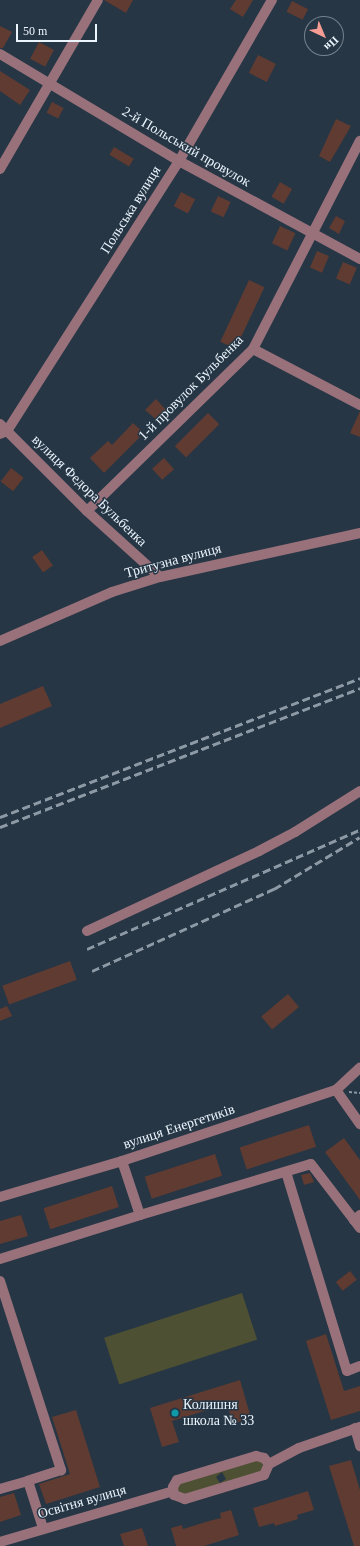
<!DOCTYPE html>
<html>
<head>
<meta charset="utf-8">
<style>
  body { margin:0 }
  #map { position:relative; width:360px; height:1546px; overflow:hidden; background:#263644; font-family:Georgia,serif }
  div>[style] { position:absolute }
  .green>* { inset:0; background:#4d5032; transform-origin:0 0 }
  .building>* { inset:0; background:#5f3b32; transform-origin:0 0 }
  .path>* { height:2px; margin-top:-1px; transform-origin:0; background:repeating-linear-gradient(90deg,#8b98a4 0 3px,transparent 0 5px) }
  .minor>* { height:10px; margin:-5px; padding:0 5px; transform-origin:5px; border-radius:5px; background:#98717b }
  .rail>* { height:3px; margin-top:-1.5px; transform-origin:0; background:repeating-linear-gradient(90deg,#8d9aa5 0 8px,transparent 0 12px) }
  .dots>* { width:11px; height:11px; translate:-50% -50%; box-sizing:border-box; border:2px solid #263644; border-radius:50% }
  span { translate:-50% -50%; white-space:nowrap; text-align:center; line-height:1.15; -webkit-text-stroke:3px #263644; paint-order:stroke }
  .street-label { font-size:14px; color:#ebf5fe }
  .poi-label { font-size:14px; color:#ebf5fe }
  .left { translate:0 -50%; text-align:left }
  .north { position:absolute; left:304px; top:16px; width:40px; height:40px; box-sizing:border-box; background:#263644; border:1px solid #75828e; border-radius:50%; rotate:136deg; font-size:11px; font-weight:700; line-height:16px; text-align:center; color:#ebf5fe }
  .north::after { content:''; display:block; margin:auto; width:14px; height:18px; background:#f59c94; clip-path:polygon(50% 0,100% 100%,50% 72%,0 100%) }
  .scale { position:absolute; left:16px; top:24px; width:81px; height:18px; box-sizing:border-box; border:2px solid #ebf5fe; border-top:0; padding-left:5px; font-size:12px; line-height:14px; white-space:nowrap; color:#ebf5fe; -webkit-text-stroke:3px #263644; paint-order:stroke }
</style>
</head>
<body>
<div id="map">
  <div class="green">
    <div style="left:242px;top:1293px;width:49px;height:145px;rotate:72deg"></div>
    <div style="clip-path:polygon(evenodd,257px 1460px,262px 1461px,264px 1471px,184px 1496px,179px 1495px,177px 1485px,257px 1460px,222px 1472px,226px 1479px,220px 1483px,216px 1477px,222px 1472px)"></div>
  </div>
  <div class="building">
    <div style="clip-path:polygon(104px 0,133px 0,126px 13px)"></div>
    <div style="clip-path:polygon(236px 0,253px 0,243px 17px,230px 9px)"></div>
    <div style="left:292px;top:1px;width:18px;height:12px;rotate:27deg"></div>
    <div style="clip-path:polygon(0 26px,12px 32px,3px 48px,0 48px)"></div>
    <div style="left:39px;top:42px;width:17px;height:19px;rotate:28deg"></div>
    <div style="left:258px;top:55px;width:20px;height:20px;rotate:27deg"></div>
    <div style="clip-path:polygon(0 71px,30px 90px,20px 105px,0 91px)"></div>
    <div style="left:52px;top:102px;width:13px;height:12px;rotate:27deg"></div>
    <div style="clip-path:polygon(336px 119px,351px 126px,330px 162px,319px 156px)"></div>
    <div style="left:114px;top:147px;width:23px;height:9px;rotate:31deg"></div>
    <div style="left:280px;top:182px;width:14px;height:17px;rotate:30deg"></div>
    <div style="left:181px;top:192px;width:16px;height:16px;rotate:27deg"></div>
    <div style="left:218px;top:196px;width:14px;height:17px;rotate:25deg"></div>
    <div style="clip-path:polygon(336px 216px,345px 221px,339px 234px,329px 228px)"></div>
    <div style="left:280px;top:226px;width:17px;height:19px;rotate:25deg"></div>
    <div style="left:317px;top:251px;width:13px;height:18px;rotate:23deg"></div>
    <div style="left:343px;top:262px;width:15px;height:18px;rotate:23deg"></div>
    <div style="left:249px;top:280px;width:17px;height:68px;rotate:25deg"></div>
    <div style="clip-path:polygon(156px 399px,167px 411px,158px 421px,145px 410px)"></div>
    <div style="clip-path:polygon(360px 411px,360px 437px,350px 433px)"></div>
    <div style="left:208px;top:413px;width:16px;height:47px;rotate:45deg"></div>
    <div style="clip-path:polygon(133px 423px,144px 433px,104px 473px,90px 458px,108px 441px,112px 445px)"></div>
    <div style="left:164px;top:458px;width:15px;height:16px;rotate:48deg"></div>
    <div style="left:11px;top:468px;width:16px;height:17px;rotate:38deg"></div>
    <div style="left:42px;top:550px;width:19px;height:12px;rotate:55deg"></div>
    <div style="clip-path:polygon(43px 686px,52px 706px,0 728px,0 704px)"></div>
    <div style="left:70px;top:961px;width:20px;height:72px;rotate:70deg"></div>
    <div style="left:288px;top:994px;width:17px;height:35px;rotate:50deg"></div>
    <div style="clip-path:polygon(7px 1006px,12px 1016px,0 1021px,0 1009px)"></div>
    <div style="left:309px;top:1125px;width:23px;height:73px;rotate:72deg"></div>
    <div style="clip-path:polygon(344px 1138px,360px 1160px,360px 1200px,325px 1152px)"></div>
    <div style="left:215px;top:1154px;width:23px;height:74px;rotate:72deg"></div>
    <div style="clip-path:polygon(310px 1173px,314px 1182px,304px 1185px,301px 1175px)"></div>
    <div style="left:112px;top:1186px;width:22px;height:72px;rotate:72deg"></div>
    <div style="clip-path:polygon(21px 1215px,28px 1236px,0 1244px,0 1221px)"></div>
    <div style="left:350px;top:1271px;width:11px;height:18px;rotate:52deg"></div>
    <div style="clip-path:polygon(326px 1334px,344px 1391px,360px 1386px,360px 1411px,331px 1420px,306px 1341px)"></div>
    <div style="clip-path:polygon(240px 1380px,251px 1418px,233px 1424px,227px 1404px,172px 1421px,179px 1442px,162px 1447px,150px 1408px)"></div>
    <div style="clip-path:polygon(76px 1410px,100px 1487px,46px 1504px,39px 1484px,70px 1474px,52px 1417px)"></div>
    <div style="clip-path:polygon(351px 1460px,360px 1490px,360px 1546px,354px 1546px,329px 1466px)"></div>
    <div style="clip-path:polygon(308px 1491px,314px 1510px,297px 1515px,298px 1519px,275px 1526px,274px 1523px,259px 1527px,253px 1508px)"></div>
    <div style="clip-path:polygon(14px 1493px,21px 1515px,0 1522px,0 1497px)"></div>
    <div style="clip-path:polygon(231px 1510px,239px 1535px,204px 1546px,176px 1546px,171px 1528px,182px 1525px,183px 1529px,209px 1521px,221px 1518px,220px 1513px)"></div>
    <div style="clip-path:polygon(142px 1528px,148px 1546px,124px 1546px,120px 1534px)"></div>
  </div>
  <div class="path">
    <div style="left:349px;top:1092px;width:11px;rotate:5deg"></div>
  </div>
  <div class="minor">
    <div style="left:0;top:54px;width:209px;rotate:30.9deg"></div>
    <div style="left:179px;top:161px;width:206px;rotate:28.4deg"></div>
    <div style="left:0;top:169px;width:195px;rotate:-59.9deg"></div>
    <div style="left:253px;top:349px;width:121px;rotate:27.6deg"></div>
    <div style="left:0;top:424px;width:123px;rotate:45deg"></div>
    <div style="left:87px;top:511px;width:98px;rotate:42.1deg"></div>
    <div style="left:0;top:434px;width:8px;rotate:-23deg"></div>
    <div style="left:7px;top:431px;width:320px;rotate:-57.5deg"></div>
    <div style="left:179px;top:161px;width:186px;rotate:-60deg"></div>
    <div style="left:87px;top:511px;width:232px;rotate:-44.3deg"></div>
    <div style="left:253px;top:349px;width:234px;rotate:-62.8deg"></div>
    <div style="left:0;top:641px;width:122px;rotate:-23.6deg"></div>
    <div style="left:112px;top:592px;width:50px;rotate:-17.4deg"></div>
    <div style="left:160px;top:577px;width:205px;rotate:-12.4deg"></div>
    <div style="left:87px;top:931px;width:190px;rotate:-24.9deg"></div>
    <div style="left:259px;top:851px;width:41px;rotate:-27.8deg"></div>
    <div style="left:295px;top:832px;width:77px;rotate:-32.2deg"></div>
    <div style="left:336px;top:1090px;width:42px;rotate:54.8deg"></div>
    <div style="left:122px;top:1161px;width:57px;rotate:71.6deg"></div>
    <div style="left:140px;top:1215px;width:178px;rotate:-16.6deg"></div>
    <div style="left:311px;top:1164px;width:71px;rotate:52.5deg"></div>
    <div style="left:286px;top:1172px;width:208px;rotate:73deg"></div>
    <div style="left:347px;top:1371px;width:14px;rotate:-21deg"></div>
    <div style="left:0;top:1197px;width:127px;rotate:-16.4deg"></div>
    <div style="left:122px;top:1161px;width:225px;rotate:-18.4deg"></div>
    <div style="left:336px;top:1090px;width:33px;rotate:-43deg"></div>
    <div style="left:360px;top:1215px;width:8px;rotate:140deg"></div>
    <div style="left:354px;top:1220px;width:10px;rotate:53deg"></div>
    <div style="left:0;top:1259px;width:147px;rotate:-17.4deg"></div>
    <div style="left:0;top:1281px;width:199px;rotate:72.1deg"></div>
    <div style="left:61px;top:1470px;width:35px;rotate:162deg"></div>
    <div style="left:355px;top:1428px;width:19px;rotate:74deg"></div>
    <div style="left:256px;top:1456px;width:8px;rotate:14deg"></div>
    <div style="left:264px;top:1458px;width:8px;rotate:50deg"></div>
    <div style="left:269px;top:1464px;width:12px;rotate:114deg"></div>
    <div style="left:264px;top:1475px;width:83px;rotate:163.1deg"></div>
    <div style="left:185px;top:1499px;width:12px;rotate:-160deg"></div>
    <div style="left:174px;top:1495px;width:8px;rotate:-97deg"></div>
    <div style="left:173px;top:1487px;width:8px;rotate:-60deg"></div>
    <div style="left:177px;top:1480px;width:83px;rotate:-16.9deg"></div>
    <div style="left:269px;top:1464px;width:34px;rotate:-28deg"></div>
    <div style="left:299px;top:1448px;width:65px;rotate:-19deg"></div>
    <div style="left:0;top:1489px;width:29px;rotate:-16deg"></div>
    <div style="left:28px;top:1481px;width:49px;rotate:72.3deg"></div>
    <div style="left:0;top:1542px;width:180px;rotate:-16.4deg"></div>
  </div>
  <div class="rail">
    <div style="left:0;top:817px;width:386px;rotate:-21.1deg"></div>
    <div style="left:0;top:827px;width:386px;rotate:-21.1deg"></div>
    <div style="left:87px;top:949px;width:298px;rotate:-23.6deg"></div>
    <div style="left:92px;top:971px;width:200px;rotate:-24.3deg"></div>
    <div style="left:274px;top:889px;width:100px;rotate:-31.2deg"></div>
  </div>
  <div class="dots">
    <div style="left:175px;top:1413px;background:#0f9aa8"></div>
  </div>
  <div class="street-label">
    <span style="left:186px;top:147px;rotate:30deg">2-й Польський провулок</span>
    <span style="left:131px;top:210px;rotate:-58deg">Польська вулиця</span>
    <span style="left:191px;top:388px;rotate:-45deg">1-й провулок Бульбенка</span>
    <span style="left:89px;top:491px;rotate:44deg">вулиця Федора Бульбенка</span>
    <span style="left:173px;top:561px;rotate:-15deg">Тритузна вулиця</span>
    <span style="left:179px;top:1127px;rotate:-18deg">вулиця Енергетиків</span>
    <span style="left:82px;top:1502px;rotate:-16deg">Освітня вулиця</span>
  </div>
  <div class="poi-label">
    <span class="left" style="left:183px;top:1413px">Колишня<br>школа № 33</span>
  </div>
  <div class="north">Пн</div>
  <div class="scale">50 m</div>
</div>
</body>
</html>
